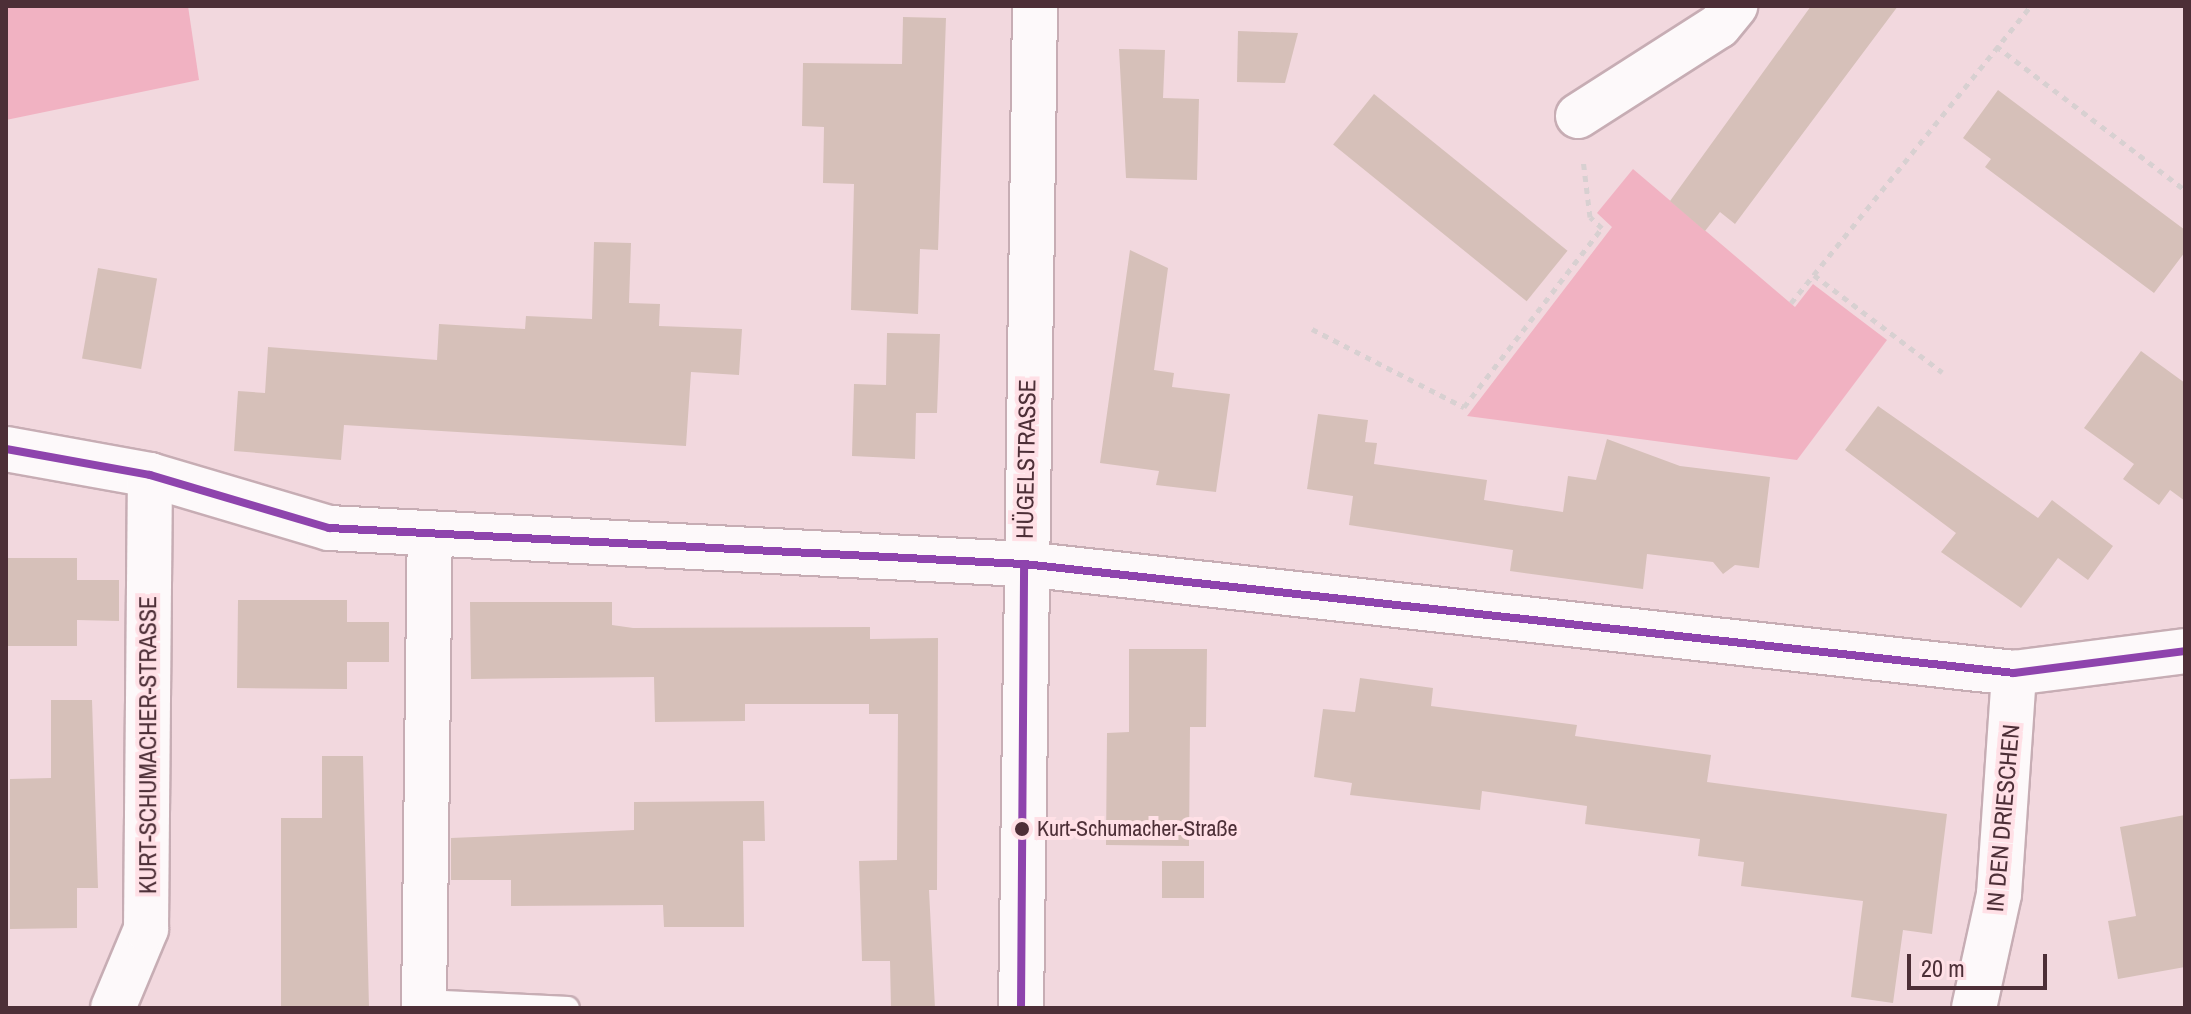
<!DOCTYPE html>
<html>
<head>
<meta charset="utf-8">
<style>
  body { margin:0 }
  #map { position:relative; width:2191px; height:1014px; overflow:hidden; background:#f2d8de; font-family:"Archivo Narrow",sans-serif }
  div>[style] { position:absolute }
  .green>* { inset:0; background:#f1b2c2 }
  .building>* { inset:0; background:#d6c0b9; transform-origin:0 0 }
  .path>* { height:5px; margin-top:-2.5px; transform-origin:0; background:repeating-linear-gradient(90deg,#d8d0d1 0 6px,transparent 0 12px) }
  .roads { filter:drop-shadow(2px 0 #c7adb4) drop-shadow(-2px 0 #c7adb4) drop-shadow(0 2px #c7adb4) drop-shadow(0 -2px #c7adb4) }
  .lane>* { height:22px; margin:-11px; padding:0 11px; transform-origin:11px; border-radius:11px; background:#fdf9fa }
  .street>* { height:44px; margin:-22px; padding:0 22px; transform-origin:22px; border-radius:22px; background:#fdf9fa }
  .secondary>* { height:44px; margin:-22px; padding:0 22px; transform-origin:22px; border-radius:22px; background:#fdf9fa }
  .bus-1>* { height:8px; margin:-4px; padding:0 4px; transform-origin:4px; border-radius:4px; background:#8e44ad }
  .dots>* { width:22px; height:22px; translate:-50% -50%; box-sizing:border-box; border:4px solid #ffe0e6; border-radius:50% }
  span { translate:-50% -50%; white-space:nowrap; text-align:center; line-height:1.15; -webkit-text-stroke:8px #ffe0e6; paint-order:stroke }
  .bus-label { font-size:22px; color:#4d2f37 }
  .left { translate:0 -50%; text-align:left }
  .street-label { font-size:24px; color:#4d2f37 }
  .frame { position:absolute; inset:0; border:8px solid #4d2f37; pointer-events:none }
  .scale { position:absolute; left:1907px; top:954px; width:140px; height:36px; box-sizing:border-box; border:4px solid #4d2f37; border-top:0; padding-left:10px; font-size:24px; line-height:28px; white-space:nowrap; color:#4d2f37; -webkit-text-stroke:6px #ffe0e6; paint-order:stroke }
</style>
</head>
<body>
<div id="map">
  <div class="green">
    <div style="clip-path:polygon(6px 6px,188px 6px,199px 80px,6px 120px)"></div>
    <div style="clip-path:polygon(1633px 169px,1795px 307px,1813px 284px,1887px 340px,1797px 460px,1467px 416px,1612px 227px,1597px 213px)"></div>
  </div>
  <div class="building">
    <div style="clip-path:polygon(1811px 6px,1898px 6px,1735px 224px,1720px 212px,1705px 231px,1670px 201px)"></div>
    <div style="clip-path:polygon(903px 17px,946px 18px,938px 250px,920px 249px,918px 314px,851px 310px,854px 184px,823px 183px,824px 127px,802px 126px,803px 63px,902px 64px)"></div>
    <div style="clip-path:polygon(1238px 31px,1298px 33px,1285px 83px,1237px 82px)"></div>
    <div style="clip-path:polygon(1119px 49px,1165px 50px,1163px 98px,1199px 99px,1197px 180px,1126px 178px)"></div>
    <div style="clip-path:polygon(1998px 90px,2185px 230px,2185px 252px,2154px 293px,1985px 167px,1991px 159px,1963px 138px)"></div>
    <div style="left:1374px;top:94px;width:249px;height:65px;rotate:39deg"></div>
    <div style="clip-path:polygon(594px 242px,631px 243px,629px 303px,660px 304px,659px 326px,742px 329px,739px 375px,691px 372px,686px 446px,344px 425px,341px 460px,234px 451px,238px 391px,265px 393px,268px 347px,437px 360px,439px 324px,525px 329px,526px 316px,592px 319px)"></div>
    <div style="clip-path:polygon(1130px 250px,1168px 268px,1154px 370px,1174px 373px,1172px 387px,1230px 394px,1216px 492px,1156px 485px,1159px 471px,1100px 463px)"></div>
    <div style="left:98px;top:268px;width:60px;height:92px;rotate:10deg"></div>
    <div style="clip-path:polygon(887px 333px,940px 334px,937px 413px,916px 413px,915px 459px,852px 456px,854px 384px,886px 385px)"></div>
    <div style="clip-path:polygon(2141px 351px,2185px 383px,2185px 501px,2170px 490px,2159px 505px,2123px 479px,2134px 464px,2084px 428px)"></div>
    <div style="clip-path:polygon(1878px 406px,2038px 518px,2052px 500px,2113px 546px,2088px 580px,2058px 558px,2021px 608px,1941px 552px,1956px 533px,1845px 450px)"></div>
    <div style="clip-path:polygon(1318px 414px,1368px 420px,1365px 442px,1377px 443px,1374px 464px,1487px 480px,1484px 500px,1563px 512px,1568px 476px,1596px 480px,1607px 439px,1680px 466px,1770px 477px,1759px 568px,1735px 565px,1723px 574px,1713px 562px,1647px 554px,1643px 589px,1510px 571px,1513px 550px,1349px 525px,1353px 496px,1307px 489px)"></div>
    <div style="clip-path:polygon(6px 558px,77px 558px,77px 580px,119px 580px,119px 621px,77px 620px,77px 646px,6px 646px)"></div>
    <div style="clip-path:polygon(238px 600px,347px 600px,347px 622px,389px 622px,389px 662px,347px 662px,347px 689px,237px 688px)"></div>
    <div style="clip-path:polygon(470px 602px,612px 602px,612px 625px,633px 628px,870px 627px,870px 639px,938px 638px,937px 890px,929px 890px,935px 1008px,891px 1008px,890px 961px,862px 961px,859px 861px,897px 860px,898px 714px,869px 714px,869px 704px,745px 704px,745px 721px,655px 722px,654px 677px,471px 679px)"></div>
    <div style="clip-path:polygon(1129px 649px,1207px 649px,1206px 727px,1190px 727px,1189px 846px,1106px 845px,1107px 733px,1129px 732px)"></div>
    <div style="clip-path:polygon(1360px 678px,1433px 688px,1431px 706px,1577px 725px,1575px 736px,1711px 755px,1707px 782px,1947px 814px,1932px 934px,1903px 930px,1893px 1003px,1851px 997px,1863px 901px,1741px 886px,1744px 862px,1698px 856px,1700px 839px,1585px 824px,1587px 806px,1482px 791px,1480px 810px,1350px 795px,1352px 783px,1314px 777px,1323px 709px,1355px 712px)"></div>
    <div style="clip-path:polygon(51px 700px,92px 700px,98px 888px,77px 888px,77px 928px,10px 929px,10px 779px,51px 778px)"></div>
    <div style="clip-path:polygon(322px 756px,363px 756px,369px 1008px,281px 1008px,281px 818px,322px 818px)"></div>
    <div style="clip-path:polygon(764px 801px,765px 841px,743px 841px,744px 927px,664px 927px,663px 905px,511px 906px,511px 880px,451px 880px,451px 838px,634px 830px,634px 802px)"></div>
    <div style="clip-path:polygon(2185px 815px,2185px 967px,2118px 979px,2108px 921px,2136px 916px,2120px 827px)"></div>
    <div style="left:1162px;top:861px;width:42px;height:37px"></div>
  </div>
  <div class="path">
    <div style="left:1996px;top:46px;width:238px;rotate:37.3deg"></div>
    <div style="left:1814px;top:275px;width:161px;rotate:37.2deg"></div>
    <div style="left:1791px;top:303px;width:382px;rotate:-51.1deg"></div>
    <div style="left:1312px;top:329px;width:171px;rotate:27.2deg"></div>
    <div style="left:1464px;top:407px;width:226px;rotate:-52.4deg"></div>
    <div style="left:1602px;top:228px;width:16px;rotate:-137deg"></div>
    <div style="left:1590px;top:217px;width:58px;rotate:-96.9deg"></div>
  </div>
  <div class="roads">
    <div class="lane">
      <div style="left:424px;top:1001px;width:144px;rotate:2.8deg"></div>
    </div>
    <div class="street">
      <div style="left:1578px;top:116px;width:167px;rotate:-32.6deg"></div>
      <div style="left:1719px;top:26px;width:26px;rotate:-51deg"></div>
      <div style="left:6px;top:449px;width:146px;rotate:10.2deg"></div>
      <div style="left:150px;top:475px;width:187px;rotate:16.5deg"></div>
      <div style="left:329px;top:528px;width:696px;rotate:2.97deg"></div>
      <div style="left:1024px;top:564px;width:996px;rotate:6.28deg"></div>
      <div style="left:2014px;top:673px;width:172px;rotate:-7.3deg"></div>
      <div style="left:113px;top:1008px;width:86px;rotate:-67.3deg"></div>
      <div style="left:146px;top:929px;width:454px;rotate:-89.5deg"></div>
      <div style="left:424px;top:1008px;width:473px;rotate:-89.3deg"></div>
      <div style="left:1974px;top:1008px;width:117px;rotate:-77.6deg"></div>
      <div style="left:1999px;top:894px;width:222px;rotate:-86.1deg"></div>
    </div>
    <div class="secondary">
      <div style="left:1021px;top:1008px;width:1002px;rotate:-89.2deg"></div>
    </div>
  </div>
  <div class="bus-1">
    <div style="left:6px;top:449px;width:146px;rotate:10.2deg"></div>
    <div style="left:150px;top:475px;width:187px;rotate:16.5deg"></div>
    <div style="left:329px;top:528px;width:696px;rotate:2.97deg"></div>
    <div style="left:1024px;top:564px;width:996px;rotate:6.28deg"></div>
    <div style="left:2014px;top:673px;width:172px;rotate:-7.3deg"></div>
    <div style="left:1021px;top:1008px;width:444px;rotate:-89.6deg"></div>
  </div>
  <div class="dots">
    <div style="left:1022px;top:829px;background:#4d2f37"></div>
  </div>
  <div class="bus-label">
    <span class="left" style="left:1037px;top:829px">Kurt-Schumacher-Straße</span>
  </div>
  <div class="street-label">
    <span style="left:1026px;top:459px;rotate:-89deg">HÜGELSTRASSE</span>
    <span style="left:148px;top:745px;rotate:-90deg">KURT-SCHUMACHER-STRASSE</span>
    <span style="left:2003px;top:818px;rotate:-85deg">IN DEN DRIESCHEN</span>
  </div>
  <div class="frame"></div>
  <div class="scale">20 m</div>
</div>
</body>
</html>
